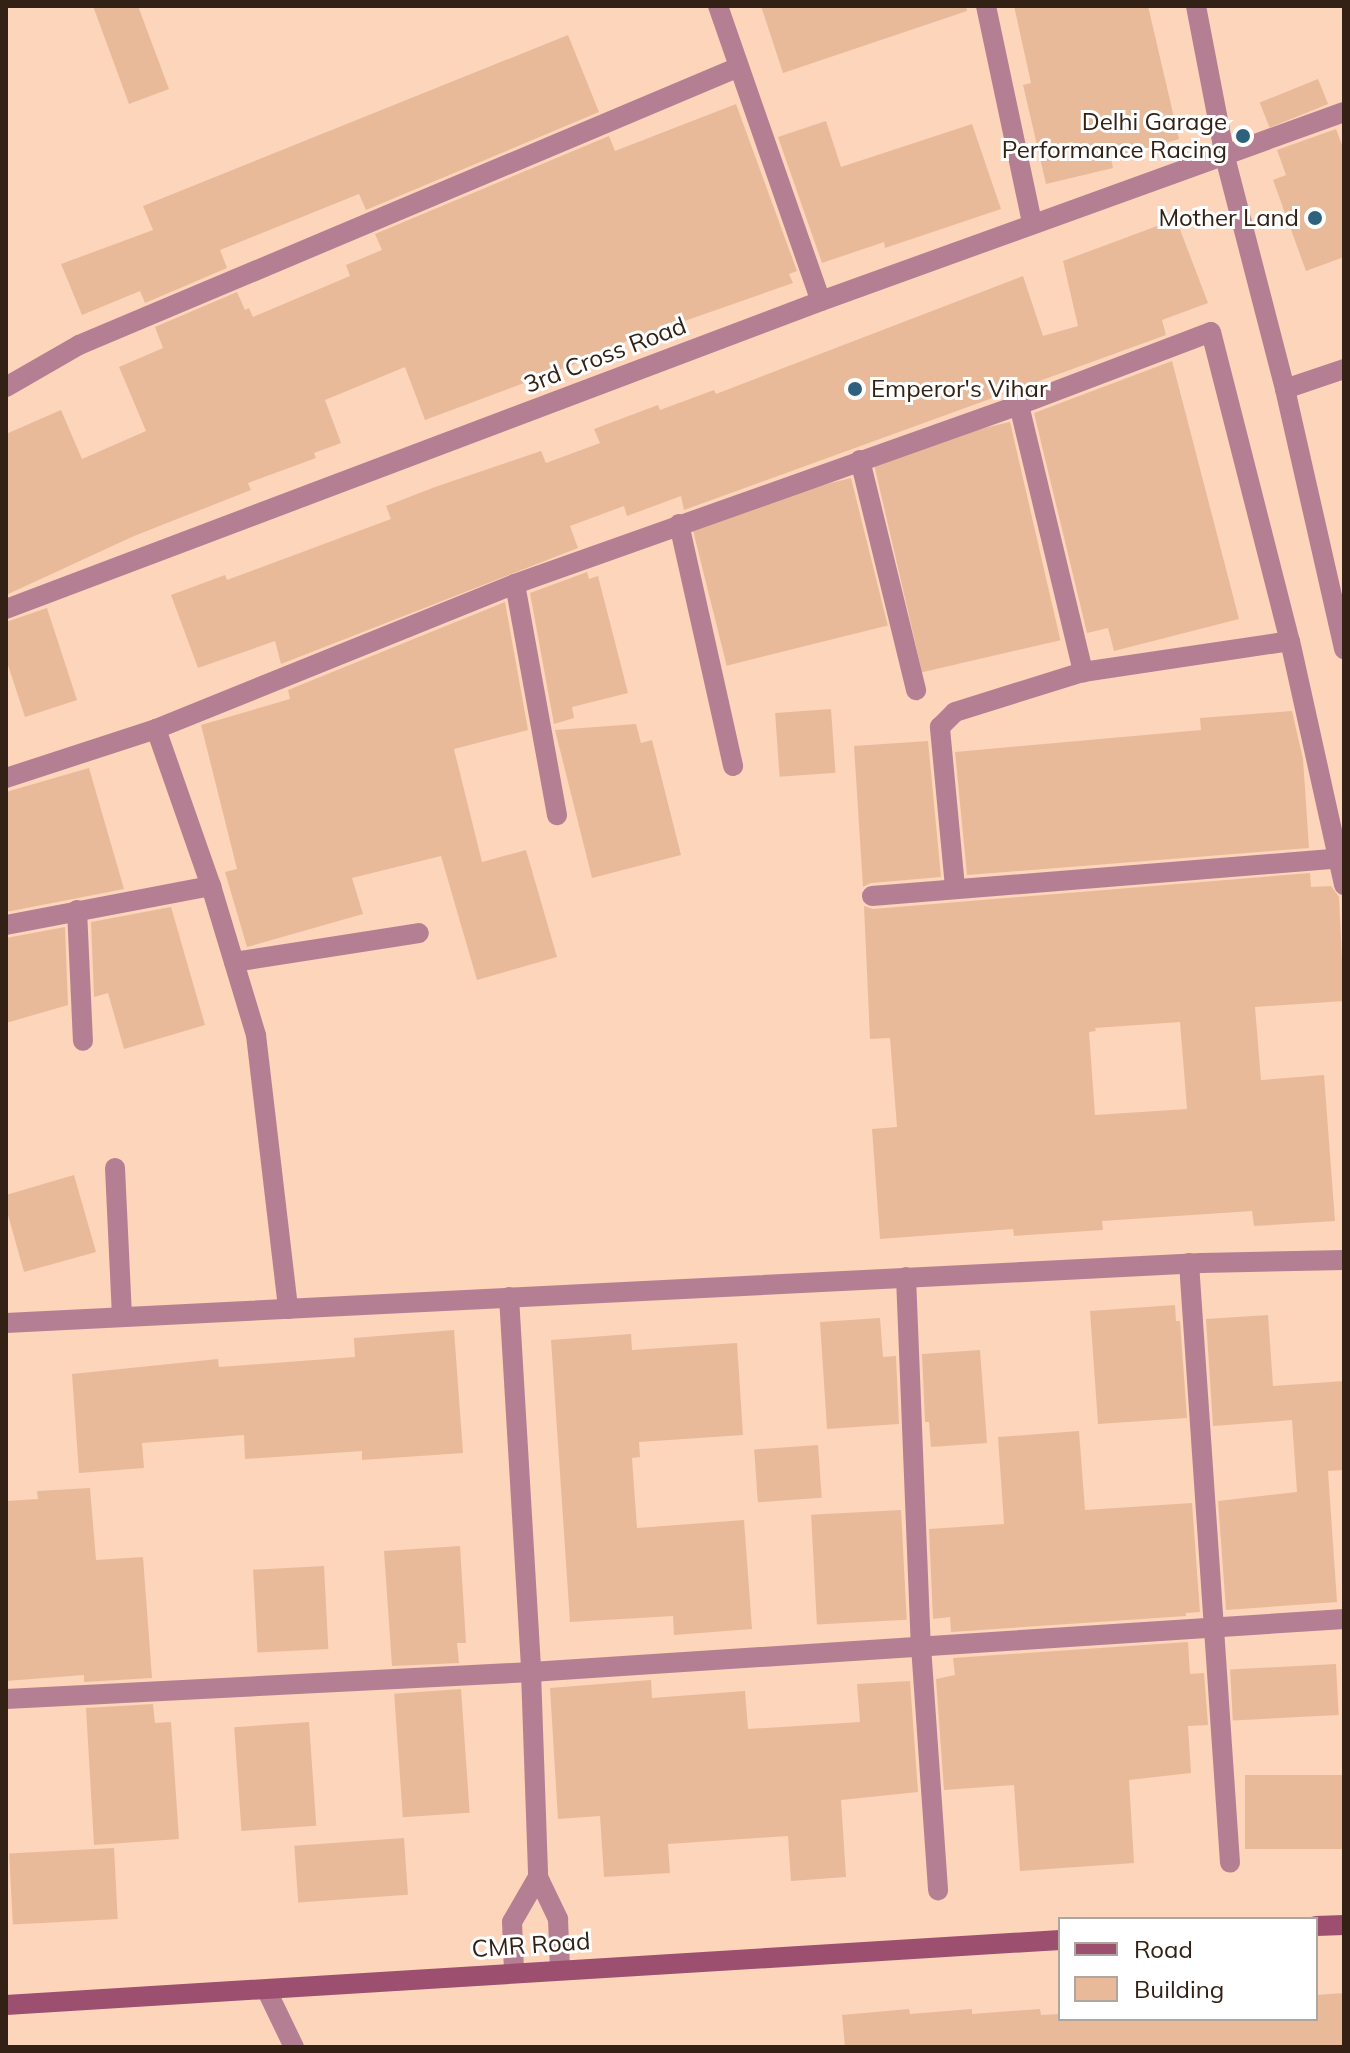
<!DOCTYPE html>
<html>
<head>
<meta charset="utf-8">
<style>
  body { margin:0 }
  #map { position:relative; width:1350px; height:2053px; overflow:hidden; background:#fcd5bb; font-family:Mulish,sans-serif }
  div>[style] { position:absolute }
  .building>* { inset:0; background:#e9ba9a; transform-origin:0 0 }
  .street>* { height:20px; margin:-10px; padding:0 10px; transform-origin:10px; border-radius:10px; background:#b57f93 }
  .secondary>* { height:20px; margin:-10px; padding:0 10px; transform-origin:10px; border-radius:10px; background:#9d4f6f }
  .dots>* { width:22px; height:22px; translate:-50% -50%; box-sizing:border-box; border:4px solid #fff; border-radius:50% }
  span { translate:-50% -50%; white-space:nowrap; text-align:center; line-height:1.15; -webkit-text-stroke:6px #fff; paint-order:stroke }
  .poi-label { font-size:24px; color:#332115 }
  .right { translate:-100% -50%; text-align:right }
  .left { translate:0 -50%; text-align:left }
  .street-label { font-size:24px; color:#332115 }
  .frame { position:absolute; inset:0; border:8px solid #332115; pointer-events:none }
  .legend { position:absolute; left:1058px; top:1917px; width:260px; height:104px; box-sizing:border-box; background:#fff; border:2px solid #ada6a1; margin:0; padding:10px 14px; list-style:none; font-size:24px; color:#332115 }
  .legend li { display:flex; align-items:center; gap:16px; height:40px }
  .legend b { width:40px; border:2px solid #ada6a1 }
</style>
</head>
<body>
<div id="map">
  <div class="building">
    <div style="clip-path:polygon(93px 6px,138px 6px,169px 89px,129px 104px)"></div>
    <div style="clip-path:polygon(761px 6px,966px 6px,967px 11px,783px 73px)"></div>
    <div style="clip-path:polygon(1014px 6px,1148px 6px,1179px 139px,1111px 159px,1113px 168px,1046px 184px,1023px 85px,1031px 83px)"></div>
    <div style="clip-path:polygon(568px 35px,599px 112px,366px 210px,359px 194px,220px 250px,227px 268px,145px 303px,140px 291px,82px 315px,61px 264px,153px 230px,143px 206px)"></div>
    <div style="left:1318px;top:79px;width:27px;height:63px;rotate:68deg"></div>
    <div style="clip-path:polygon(736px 104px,797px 271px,789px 274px,793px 283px,590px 354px,591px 358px,425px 420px,405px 367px,325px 400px,341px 443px,314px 453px,316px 458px,248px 483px,251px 490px,134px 536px,6px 595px,6px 434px,61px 410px,82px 459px,146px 431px,119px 367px,163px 348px,155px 327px,237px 292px,245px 310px,249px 308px,253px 317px,350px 276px,346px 265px,382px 250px,375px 234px,609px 136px,615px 151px)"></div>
    <div style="clip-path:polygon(826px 121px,841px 167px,972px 124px,1001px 209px,885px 248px,884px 242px,822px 263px,778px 137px)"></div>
    <div style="clip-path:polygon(1336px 129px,1344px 150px,1344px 257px,1306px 271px,1273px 180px,1286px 175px,1277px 150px)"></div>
    <div style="clip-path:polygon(1176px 219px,1208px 303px,1162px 320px,1166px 335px,684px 510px,681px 496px,627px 516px,624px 506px,570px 526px,578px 548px,281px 664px,275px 641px,198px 668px,171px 595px,225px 575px,227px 580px,391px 519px,386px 506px,435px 487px,541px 451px,546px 463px,600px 443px,594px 429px,658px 405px,660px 410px,714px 390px,716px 394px,1023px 276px,1043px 336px,1078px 326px,1063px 261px)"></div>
    <div style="clip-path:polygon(1172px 361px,1239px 619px,1114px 651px,1108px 628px,1087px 633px,1034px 413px)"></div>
    <div style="left:1010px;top:422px;width:224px;height:142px;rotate:77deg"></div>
    <div style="left:851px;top:478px;width:152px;height:166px;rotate:76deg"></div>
    <div style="clip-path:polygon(587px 572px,589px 579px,598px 576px,628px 693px,572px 707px,574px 718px,554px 724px,530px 593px)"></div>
    <div style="clip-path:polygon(505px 602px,528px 730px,454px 749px,482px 862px,526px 850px,557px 957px,477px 980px,441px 856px,352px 878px,363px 914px,247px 947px,225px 872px,237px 869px,201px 725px,290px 699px,288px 690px)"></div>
    <div style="clip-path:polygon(47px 608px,77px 700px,25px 717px,6px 659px,6px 622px)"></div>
    <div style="left:831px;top:709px;width:64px;height:56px;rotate:86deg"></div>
    <div style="clip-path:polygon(1292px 711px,1303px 759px,1309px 848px,967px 875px,955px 752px,1201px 730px,1200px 718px)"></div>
    <div style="clip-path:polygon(636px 724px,641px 743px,652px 740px,681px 855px,592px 878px,555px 730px)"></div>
    <div style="clip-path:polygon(928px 741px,941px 877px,871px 883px,863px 887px,854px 746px)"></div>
    <div style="clip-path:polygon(89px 768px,124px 889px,6px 912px,6px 792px)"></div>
    <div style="clip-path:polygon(evenodd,1310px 873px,1311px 887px,1331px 886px,1339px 897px,1344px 1001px,1255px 1007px,1261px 1080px,1324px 1075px,1335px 1221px,1254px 1226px,1252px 1211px,1102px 1221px,1103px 1230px,1014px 1236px,1013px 1229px,880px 1239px,872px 1129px,897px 1127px,890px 1038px,870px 1039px,864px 906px,873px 909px,1310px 873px,1180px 1022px,1187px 1109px,1095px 1115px,1089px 1032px,1096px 1031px,1095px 1028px,1180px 1022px)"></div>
    <div style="clip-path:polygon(171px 907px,205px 1025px,124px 1049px,108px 993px,94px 997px,91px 922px)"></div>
    <div style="clip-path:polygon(65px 927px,68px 1005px,6px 1023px,6px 938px)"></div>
    <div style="clip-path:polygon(74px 1175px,96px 1252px,24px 1272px,6px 1208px,6px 1195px)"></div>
    <div style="clip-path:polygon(1175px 1305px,1176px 1321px,1180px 1321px,1187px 1418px,1098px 1424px,1090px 1311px)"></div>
    <div style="clip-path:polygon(1268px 1315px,1273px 1386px,1344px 1381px,1344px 1470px,1328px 1471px,1337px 1602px,1226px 1610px,1218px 1501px,1297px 1492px,1292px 1420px,1213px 1426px,1206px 1319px)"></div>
    <div style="clip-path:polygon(880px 1318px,883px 1357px,896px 1356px,899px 1424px,827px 1429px,820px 1322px)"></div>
    <div style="clip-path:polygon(454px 1330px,463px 1453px,362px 1460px,362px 1451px,245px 1459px,244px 1435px,142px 1443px,144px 1468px,79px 1473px,72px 1374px,218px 1359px,219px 1367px,355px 1357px,354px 1338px)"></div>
    <div style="clip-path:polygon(631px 1334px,632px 1350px,737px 1343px,743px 1435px,639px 1442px,640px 1457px,632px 1458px,637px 1528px,744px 1520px,752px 1629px,674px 1635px,673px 1616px,570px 1622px,551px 1340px)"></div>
    <div style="clip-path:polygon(980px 1350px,987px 1443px,931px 1447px,929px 1422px,925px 1422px,922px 1354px)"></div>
    <div style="clip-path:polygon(1079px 1431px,1085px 1510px,1192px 1503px,1200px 1612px,1186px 1613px,1186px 1616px,951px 1632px,950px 1617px,933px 1619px,929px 1529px,1004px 1524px,998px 1437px)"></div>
    <div style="left:818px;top:1445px;width:53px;height:64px;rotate:86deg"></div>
    <div style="clip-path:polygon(90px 1488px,96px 1560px,143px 1557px,152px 1678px,84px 1682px,84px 1675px,6px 1681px,6px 1501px,38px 1499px,37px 1491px)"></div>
    <div style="left:901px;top:1510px;width:110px;height:90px;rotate:87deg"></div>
    <div style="clip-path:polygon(460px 1546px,466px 1643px,457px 1643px,459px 1663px,392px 1666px,384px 1551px)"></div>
    <div style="left:324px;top:1566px;width:83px;height:71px;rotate:87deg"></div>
    <div style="clip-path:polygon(1188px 1642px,1190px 1674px,1204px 1673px,1208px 1725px,1188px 1726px,1191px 1773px,1129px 1780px,1134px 1863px,1020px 1871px,1014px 1785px,944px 1790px,936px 1679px,955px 1675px,953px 1658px)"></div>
    <div style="left:1336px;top:1664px;width:51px;height:106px;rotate:87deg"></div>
    <div style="clip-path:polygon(651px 1680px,652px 1698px,745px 1691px,748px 1729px,860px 1722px,857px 1684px,910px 1681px,918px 1792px,841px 1800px,846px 1877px,791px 1881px,788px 1836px,668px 1844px,670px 1873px,604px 1877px,600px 1816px,558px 1819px,550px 1688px)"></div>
    <div style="left:461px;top:1689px;width:124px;height:67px;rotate:86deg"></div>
    <div style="clip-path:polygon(153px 1704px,155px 1723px,171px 1722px,179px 1839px,94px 1845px,86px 1708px)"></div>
    <div style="left:309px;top:1722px;width:104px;height:75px;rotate:86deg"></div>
    <div style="left:1344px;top:1775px;width:74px;height:99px;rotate:90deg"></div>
    <div style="left:404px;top:1838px;width:57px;height:110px;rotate:86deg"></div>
    <div style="left:114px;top:1848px;width:71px;height:105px;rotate:87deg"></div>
    <div style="clip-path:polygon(1344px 1993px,1344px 2047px,845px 2047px,842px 2015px,909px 2009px,910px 2014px,972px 2009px,972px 2014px,1040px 2009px,1041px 2015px,1060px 2014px,1060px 2019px,1316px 2019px,1316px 1995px)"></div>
  </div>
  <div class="street">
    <div style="left:718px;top:6px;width:312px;rotate:70.8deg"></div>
    <div style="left:986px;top:6px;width:222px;rotate:78deg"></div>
    <div style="left:1196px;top:6px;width:154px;rotate:79.1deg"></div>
    <div style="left:1225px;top:157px;width:240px;rotate:75.5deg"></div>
    <div style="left:1285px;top:389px;width:267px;rotate:77.2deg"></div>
    <div style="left:6px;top:387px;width:84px;rotate:-29.9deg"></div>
    <div style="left:79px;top:345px;width:716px;rotate:-22.84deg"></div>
    <div style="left:1285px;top:389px;width:62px;rotate:-18.7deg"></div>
    <div style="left:1019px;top:405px;width:275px;rotate:76.5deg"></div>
    <div style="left:860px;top:460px;width:237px;rotate:76.3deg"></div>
    <div style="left:679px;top:524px;width:248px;rotate:77.4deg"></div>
    <div style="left:515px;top:584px;width:235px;rotate:79.7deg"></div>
    <div style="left:6px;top:609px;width:871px;rotate:-20.7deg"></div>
    <div style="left:821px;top:301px;width:556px;rotate:-19.87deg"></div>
    <div style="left:156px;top:729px;width:166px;rotate:70.7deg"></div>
    <div style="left:211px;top:886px;width:156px;rotate:73.2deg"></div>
    <div style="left:256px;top:1035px;width:276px;rotate:83.3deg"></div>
    <div style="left:6px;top:778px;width:158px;rotate:-18.1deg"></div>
    <div style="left:156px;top:729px;width:387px;rotate:-22deg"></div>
    <div style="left:515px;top:584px;width:535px;rotate:-19.55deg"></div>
    <div style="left:1019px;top:405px;width:205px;rotate:-20.8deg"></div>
    <div style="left:1211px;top:332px;width:319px;rotate:75.7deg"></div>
    <div style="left:1290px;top:641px;width:250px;rotate:77.5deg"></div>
    <div style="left:955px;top:887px;width:161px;rotate:-95.4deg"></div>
    <div style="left:940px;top:727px;width:21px;rotate:-45deg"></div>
    <div style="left:955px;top:712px;width:134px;rotate:-17.4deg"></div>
    <div style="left:1083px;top:672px;width:209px;rotate:-8.5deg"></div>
    <div style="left:872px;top:896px;width:470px;rotate:-4.6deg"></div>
    <div style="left:77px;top:910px;width:131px;rotate:87.4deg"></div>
    <div style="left:6px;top:925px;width:209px;rotate:-10.8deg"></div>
    <div style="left:234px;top:962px;width:187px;rotate:-8.9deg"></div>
    <div style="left:115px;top:1168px;width:149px;rotate:87.3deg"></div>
    <div style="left:1189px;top:1263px;width:601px;rotate:86.09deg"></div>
    <div style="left:906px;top:1277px;width:369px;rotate:87.7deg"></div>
    <div style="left:921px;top:1646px;width:245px;rotate:86deg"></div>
    <div style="left:509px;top:1297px;width:376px;rotate:86.6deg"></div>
    <div style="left:531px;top:1672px;width:205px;rotate:88deg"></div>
    <div style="left:6px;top:1323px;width:1197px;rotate:-2.87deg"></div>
    <div style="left:1201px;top:1263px;width:143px;rotate:-1.2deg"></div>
    <div style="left:6px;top:1699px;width:526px;rotate:-2.94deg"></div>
    <div style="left:531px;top:1672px;width:815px;rotate:-3.73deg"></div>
    <div style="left:514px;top:1971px;width:49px;rotate:-92.3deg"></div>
    <div style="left:512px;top:1922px;width:52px;rotate:-60deg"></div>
    <div style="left:538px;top:1877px;width:47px;rotate:64.5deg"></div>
    <div style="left:558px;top:1919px;width:50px;rotate:87.7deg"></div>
    <div style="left:267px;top:1991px;width:62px;rotate:64.3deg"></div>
  </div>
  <div class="secondary">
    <div style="left:1316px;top:1926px;width:28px;rotate:-2deg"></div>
    <div style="left:6px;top:2005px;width:1056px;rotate:-3.53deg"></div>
  </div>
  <div class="dots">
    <div style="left:1243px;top:136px;background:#2e617e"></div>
    <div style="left:1315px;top:218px;background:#2e617e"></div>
    <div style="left:855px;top:389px;background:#2e617e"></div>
  </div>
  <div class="poi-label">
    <span class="right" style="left:1227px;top:136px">Delhi Garage<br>Performance Racing</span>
    <span class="right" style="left:1299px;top:218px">Mother Land</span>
    <span class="left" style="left:871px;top:389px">Emperor's Vihar</span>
  </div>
  <div class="street-label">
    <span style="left:605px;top:355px;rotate:-21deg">3rd Cross Road</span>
    <span style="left:531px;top:1945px;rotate:-4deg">CMR Road</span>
  </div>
  <div class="frame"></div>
  <ul class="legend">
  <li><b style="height:10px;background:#9d4f6f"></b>Road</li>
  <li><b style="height:22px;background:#e9ba9a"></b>Building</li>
  </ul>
</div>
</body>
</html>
